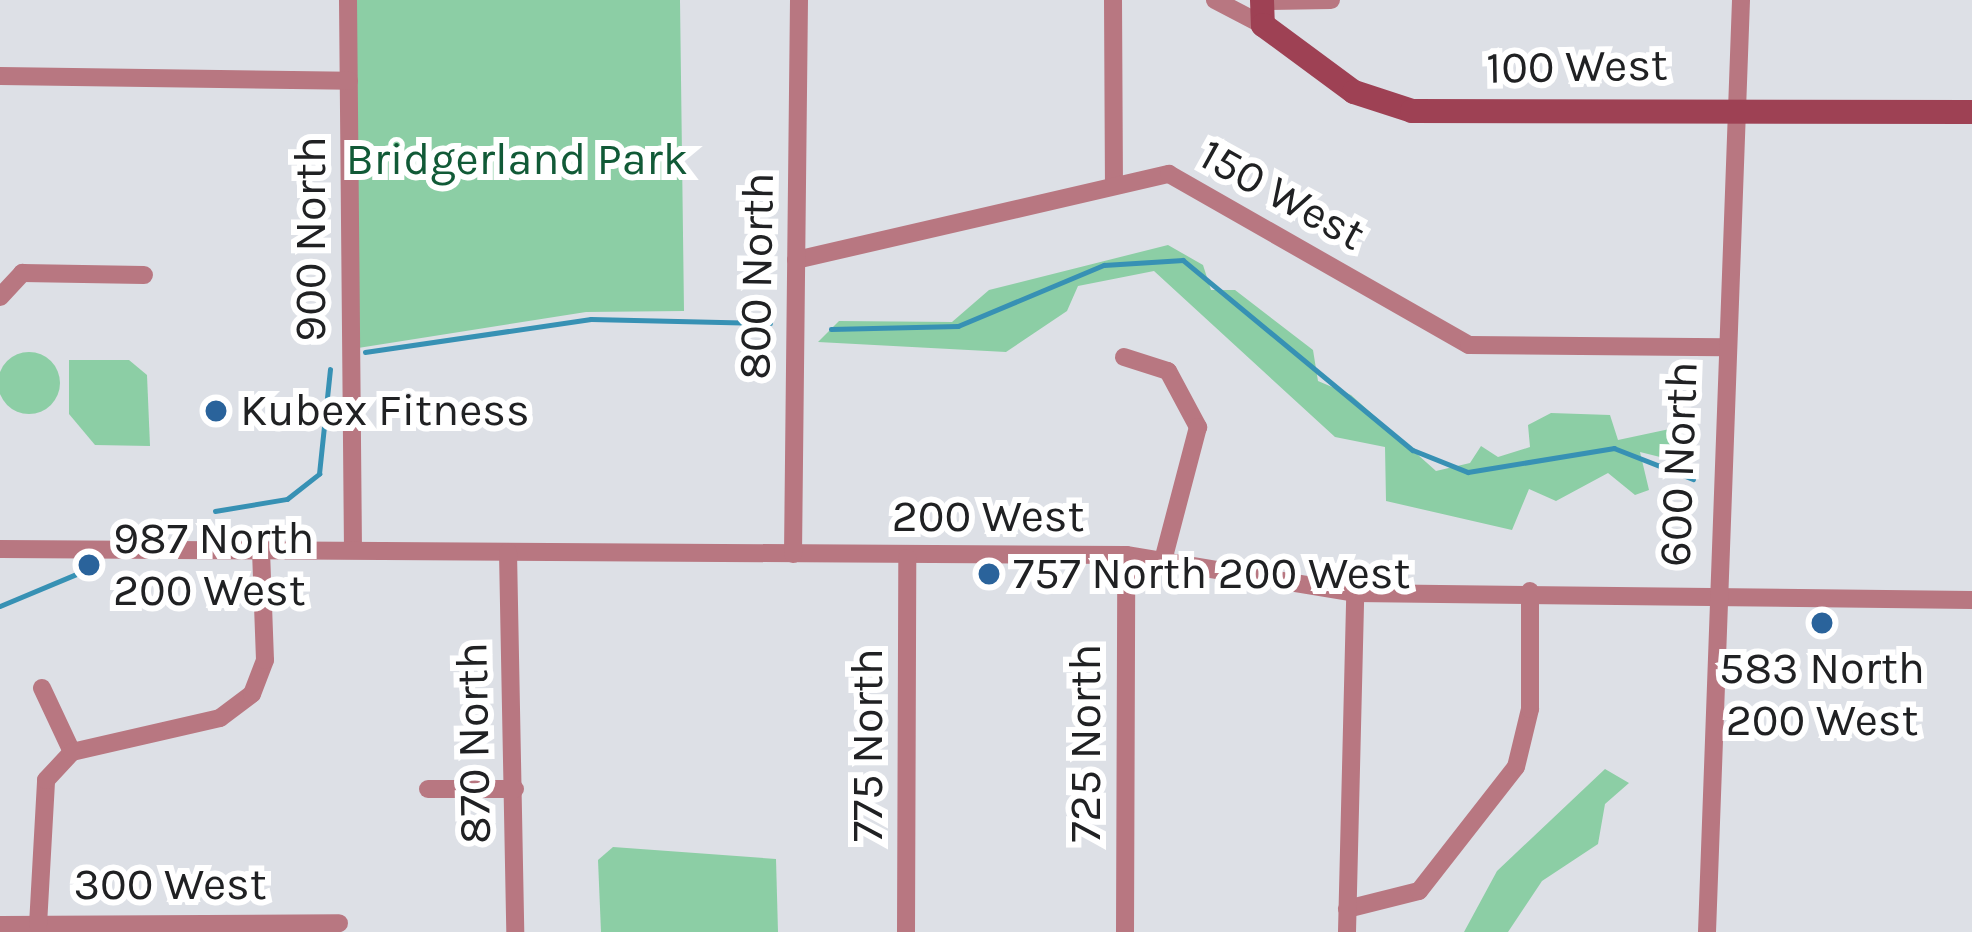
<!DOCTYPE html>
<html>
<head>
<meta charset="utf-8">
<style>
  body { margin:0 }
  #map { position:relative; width:1972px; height:932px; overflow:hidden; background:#dde0e6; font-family:Karla,sans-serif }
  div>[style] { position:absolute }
  .green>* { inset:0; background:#8ccea5 }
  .round { border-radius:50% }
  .stream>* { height:4.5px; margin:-2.25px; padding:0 2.25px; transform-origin:2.25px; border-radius:2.25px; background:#3791b4 }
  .street>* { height:18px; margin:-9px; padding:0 9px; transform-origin:9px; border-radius:9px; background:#b87781 }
  .secondary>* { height:24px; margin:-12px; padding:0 12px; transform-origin:12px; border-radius:12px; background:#9e4154 }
  .dots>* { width:33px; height:33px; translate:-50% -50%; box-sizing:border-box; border:6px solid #fff; border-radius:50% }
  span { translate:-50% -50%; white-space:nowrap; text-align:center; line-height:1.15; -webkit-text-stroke:12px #fff; paint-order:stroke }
  .street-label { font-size:45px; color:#202123 }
  .park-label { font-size:45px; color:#115a37 }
  .poi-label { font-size:45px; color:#202123 }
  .left { translate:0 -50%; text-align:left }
</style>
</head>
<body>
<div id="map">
  <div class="green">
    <div style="clip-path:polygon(355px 0,680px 0,684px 311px,586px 312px,358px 348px)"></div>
    <div style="clip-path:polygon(1168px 245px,1203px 265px,1211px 290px,1235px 290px,1313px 350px,1318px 381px,1351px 395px,1436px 471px,1470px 463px,1481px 446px,1498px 457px,1530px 447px,1528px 425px,1551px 413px,1610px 415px,1618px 440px,1679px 427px,1689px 453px,1680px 462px,1640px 452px,1649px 490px,1635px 495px,1608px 473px,1556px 501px,1529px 489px,1512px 530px,1386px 501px,1385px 447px,1335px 437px,1154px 271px,1078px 286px,1067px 311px,1006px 352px,818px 342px,839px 321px,952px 322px,989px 290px)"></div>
    <div class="round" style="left:-2px;top:352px;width:62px;height:62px"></div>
    <div style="clip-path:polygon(69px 360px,129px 360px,147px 375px,150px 446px,95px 445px,69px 414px)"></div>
    <div style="clip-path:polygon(1605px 769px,1629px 783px,1605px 804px,1598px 844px,1542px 881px,1508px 932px,1464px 932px,1497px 871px)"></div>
    <div style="clip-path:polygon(613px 847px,776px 859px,778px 932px,601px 932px,598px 860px)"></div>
  </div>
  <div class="stream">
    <div style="left:831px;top:329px;width:127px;rotate:-1.4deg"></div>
    <div style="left:958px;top:326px;width:158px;rotate:-22.7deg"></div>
    <div style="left:1104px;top:265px;width:79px;rotate:-3.6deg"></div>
    <div style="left:1183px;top:260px;width:298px;rotate:39.6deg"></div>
    <div style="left:1413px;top:450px;width:59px;rotate:21.8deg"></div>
    <div style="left:1468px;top:472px;width:148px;rotate:-9.3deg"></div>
    <div style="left:1614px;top:448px;width:85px;rotate:21.4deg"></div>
    <div style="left:365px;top:352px;width:228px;rotate:-8.3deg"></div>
    <div style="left:591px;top:319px;width:179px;rotate:1.3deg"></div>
    <div style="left:215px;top:511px;width:73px;rotate:-9.5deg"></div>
    <div style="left:287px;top:499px;width:41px;rotate:-38deg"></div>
    <div style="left:319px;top:474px;width:105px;rotate:-84deg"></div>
    <div style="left:0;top:606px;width:86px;rotate:-22.7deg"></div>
  </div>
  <div class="street">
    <div style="left:348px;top:0;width:549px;rotate:89.48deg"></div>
    <div style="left:1113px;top:0;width:180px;rotate:89.7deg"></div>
    <div style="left:1215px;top:0;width:54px;rotate:27.5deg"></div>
    <div style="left:1262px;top:1px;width:69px;rotate:-0.8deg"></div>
    <div style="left:0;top:76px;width:349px;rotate:0.8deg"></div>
    <div style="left:796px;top:260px;width:383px;rotate:-13deg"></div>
    <div style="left:1169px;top:174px;width:345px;rotate:29.7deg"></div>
    <div style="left:1469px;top:345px;width:254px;rotate:0.5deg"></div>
    <div style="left:0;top:297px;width:33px;rotate:-47deg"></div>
    <div style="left:22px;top:273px;width:122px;rotate:0.9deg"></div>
    <div style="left:1124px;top:357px;width:46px;rotate:17.7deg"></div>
    <div style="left:1168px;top:371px;width:64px;rotate:61.8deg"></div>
    <div style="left:1198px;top:427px;width:134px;rotate:104.7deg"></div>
    <div style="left:0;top:549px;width:1126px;rotate:0.31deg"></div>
    <div style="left:1126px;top:555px;width:232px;rotate:9.4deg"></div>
    <div style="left:1355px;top:593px;width:617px;rotate:0.65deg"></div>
    <div style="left:508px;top:552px;width:380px;rotate:88.9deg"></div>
    <div style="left:793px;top:554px;width:554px;rotate:-89.38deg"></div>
    <div style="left:42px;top:688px;width:71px;rotate:64.9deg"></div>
    <div style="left:428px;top:789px;width:87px"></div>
    <div style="left:1347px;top:909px;width:74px;rotate:-14deg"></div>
    <div style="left:1419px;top:891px;width:157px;rotate:-52deg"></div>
    <div style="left:1516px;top:767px;width:60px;rotate:-76.4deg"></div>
    <div style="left:1530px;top:709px;width:118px;rotate:-90deg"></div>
    <div style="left:0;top:925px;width:339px;rotate:-0.3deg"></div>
    <div style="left:38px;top:925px;width:145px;rotate:-86.8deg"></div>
    <div style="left:46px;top:780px;width:38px;rotate:-47deg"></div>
    <div style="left:72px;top:752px;width:152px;rotate:-12.9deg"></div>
    <div style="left:220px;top:718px;width:40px;rotate:-37deg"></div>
    <div style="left:252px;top:694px;width:36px;rotate:-69deg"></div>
    <div style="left:265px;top:660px;width:111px;rotate:-92.1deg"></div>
    <div style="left:906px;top:932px;width:374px;rotate:-89.8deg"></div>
    <div style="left:1125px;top:932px;width:377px;rotate:-89.8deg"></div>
    <div style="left:1347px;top:932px;width:339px;rotate:-88.6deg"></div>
    <div style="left:1707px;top:932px;width:933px;rotate:-87.91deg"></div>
  </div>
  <div class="secondary">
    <div style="left:1262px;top:0;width:25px;rotate:88deg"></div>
    <div style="left:1263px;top:25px;width:113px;rotate:36.4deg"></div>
    <div style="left:1354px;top:92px;width:61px;rotate:18.1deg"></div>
    <div style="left:1412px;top:111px;width:560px;rotate:0.1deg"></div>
  </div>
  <div class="dots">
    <div style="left:216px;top:411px;background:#2a639b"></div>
    <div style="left:89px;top:565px;background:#2a639b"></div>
    <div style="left:989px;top:574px;background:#2a639b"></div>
    <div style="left:1822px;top:623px;background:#2a639b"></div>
  </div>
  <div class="street-label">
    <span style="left:1577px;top:67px;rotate:-1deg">100 West</span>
    <span style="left:1282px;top:195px;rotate:29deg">150 West</span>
    <span style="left:311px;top:239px;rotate:-90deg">900 North</span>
    <span style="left:757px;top:276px;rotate:-89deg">800 North</span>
    <span style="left:1679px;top:464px;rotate:-88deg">600 North</span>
    <span style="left:988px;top:517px">200 West</span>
    <span style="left:474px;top:743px;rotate:-91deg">870 North</span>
    <span style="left:1086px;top:743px;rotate:-90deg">725 North</span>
    <span style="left:868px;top:745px;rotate:-90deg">775 North</span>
    <span style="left:170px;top:885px">300 West</span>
  </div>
  <div class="park-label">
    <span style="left:517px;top:160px">Bridgerland Park</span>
  </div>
  <div class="poi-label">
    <span class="left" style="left:240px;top:411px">Kubex Fitness</span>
    <span class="left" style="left:113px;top:565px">987 North<br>200 West</span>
    <span class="left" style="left:1013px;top:574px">757 North 200 West</span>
    <span style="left:1822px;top:695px">583 North<br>200 West</span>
  </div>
</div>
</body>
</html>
